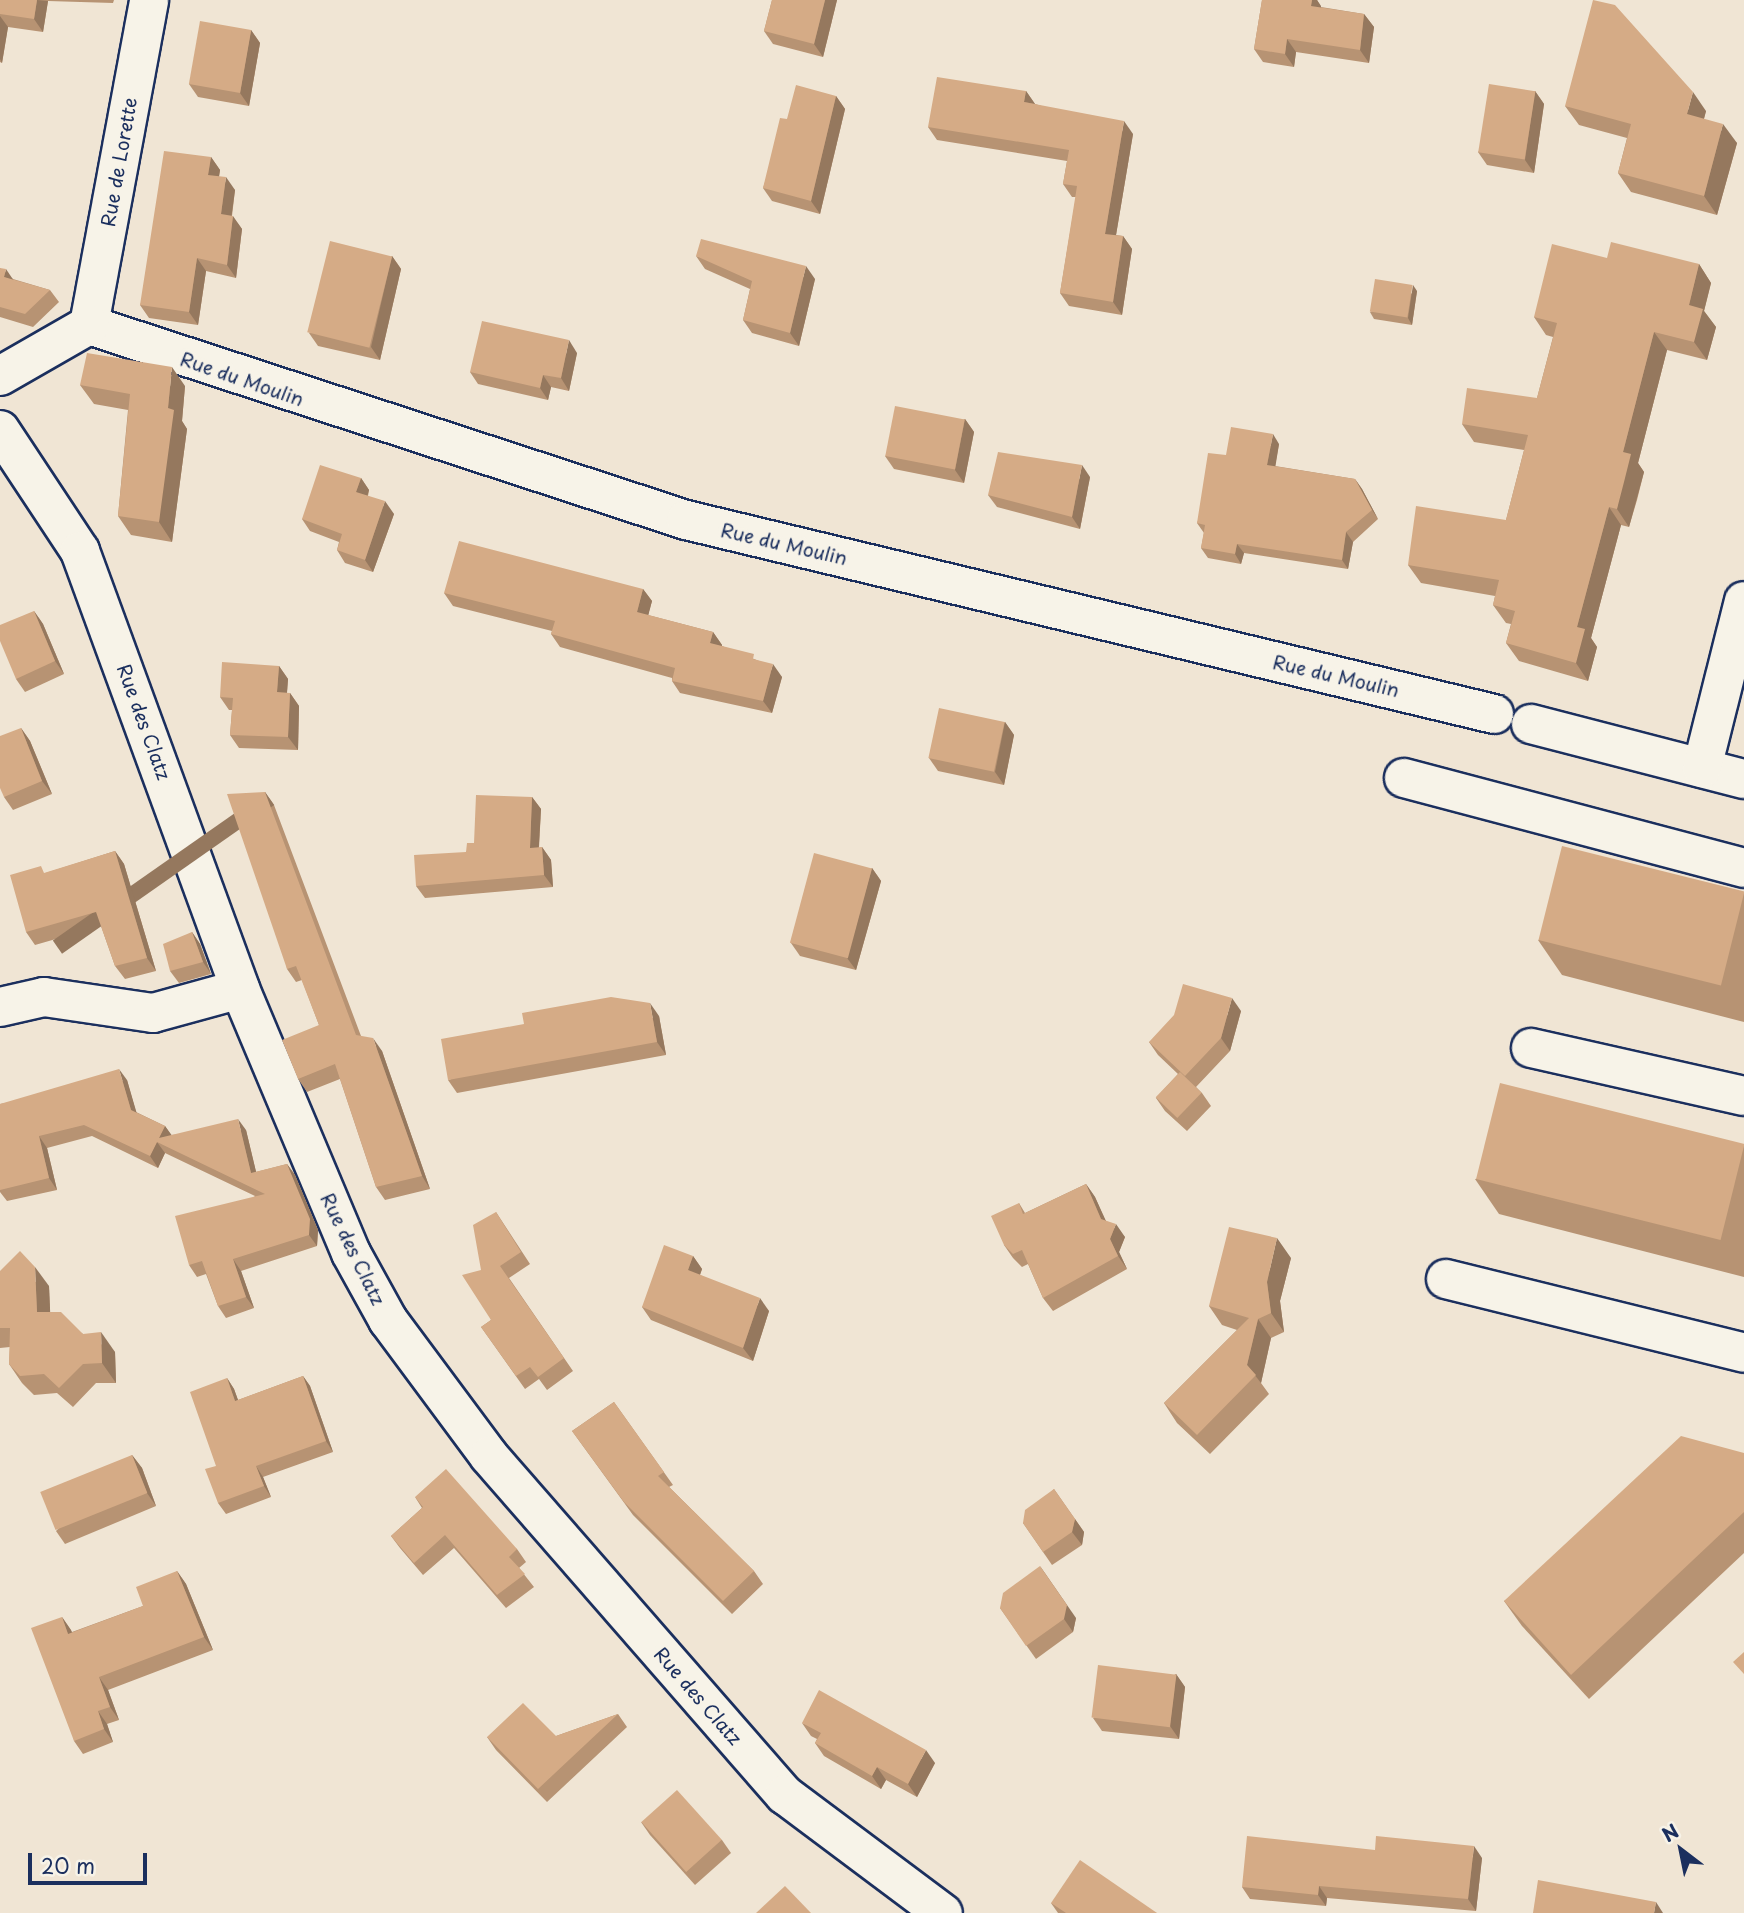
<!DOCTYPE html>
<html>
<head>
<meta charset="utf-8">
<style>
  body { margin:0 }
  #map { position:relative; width:1744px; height:1913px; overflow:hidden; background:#f0e5d4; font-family:"Playpen Sans",sans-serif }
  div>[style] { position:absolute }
  .roads { filter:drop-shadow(2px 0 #1b2f5e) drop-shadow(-2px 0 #1b2f5e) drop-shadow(0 2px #1b2f5e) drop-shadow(0 -2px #1b2f5e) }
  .minor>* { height:38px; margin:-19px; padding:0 19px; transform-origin:19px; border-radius:19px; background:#f7f3e8 }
  .wall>* { inset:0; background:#b79373 }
  .shaded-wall>* { inset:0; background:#95785e; transform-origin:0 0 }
  .building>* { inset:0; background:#d5ab86; transform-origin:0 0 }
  span { translate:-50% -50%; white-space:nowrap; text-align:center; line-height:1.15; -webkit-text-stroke:7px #f7f3e8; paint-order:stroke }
  .street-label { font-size:19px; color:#1b2f5e }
  .north { position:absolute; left:1646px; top:1815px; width:70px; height:70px; -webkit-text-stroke:5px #f7f3e8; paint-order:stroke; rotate:328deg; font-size:19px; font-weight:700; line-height:28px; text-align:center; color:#1b2f5e }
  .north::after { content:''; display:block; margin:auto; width:24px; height:32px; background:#1b2f5e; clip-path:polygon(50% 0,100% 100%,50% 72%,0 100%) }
  .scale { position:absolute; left:28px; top:1853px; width:119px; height:32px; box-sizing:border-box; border:4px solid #1b2f5e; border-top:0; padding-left:9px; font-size:21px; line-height:24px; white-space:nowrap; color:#1b2f5e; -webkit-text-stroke:5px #f7f3e8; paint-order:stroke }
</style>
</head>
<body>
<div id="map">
  <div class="roads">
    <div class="minor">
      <div style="left:89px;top:325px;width:628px;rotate:18.09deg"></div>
      <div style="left:686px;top:520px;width:831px;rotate:13.5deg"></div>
      <div style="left:89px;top:325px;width:330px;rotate:-79.5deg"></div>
      <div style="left:0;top:376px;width:103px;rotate:-29.8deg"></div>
      <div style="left:0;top:430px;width:145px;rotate:56.5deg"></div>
      <div style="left:80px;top:551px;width:466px;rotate:69.9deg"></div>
      <div style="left:240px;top:989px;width:286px;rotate:67.2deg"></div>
      <div style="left:351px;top:1253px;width:77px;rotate:61.1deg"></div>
      <div style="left:388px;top:1320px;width:169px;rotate:53.4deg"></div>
      <div style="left:489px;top:1456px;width:450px;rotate:48.9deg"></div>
      <div style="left:785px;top:1795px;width:197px;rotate:36.8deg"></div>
      <div style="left:1531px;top:724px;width:220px;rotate:14.5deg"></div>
      <div style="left:1702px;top:768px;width:172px;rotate:-75.9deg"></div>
      <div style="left:1404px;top:778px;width:352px;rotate:14.8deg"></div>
      <div style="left:0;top:1007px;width:45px;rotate:-12.8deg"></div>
      <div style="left:44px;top:997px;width:110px;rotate:8.4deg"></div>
      <div style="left:153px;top:1013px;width:90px;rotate:-15.4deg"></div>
      <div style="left:1531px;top:1048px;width:218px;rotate:12.7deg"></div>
      <div style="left:1446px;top:1279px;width:307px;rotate:13.9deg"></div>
    </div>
  </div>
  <div class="wall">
    <div style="clip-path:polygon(0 0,114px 0,113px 3px,48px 1px,43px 32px,8px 27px,2px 63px,0 62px)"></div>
    <div style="clip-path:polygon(772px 0,837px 0,823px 57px,773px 44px,764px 31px)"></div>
    <div style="clip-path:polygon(1262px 0,1317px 0,1321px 7px,1364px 14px,1374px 27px,1369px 63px,1296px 52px,1294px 67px,1263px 62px,1254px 49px)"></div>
    <div style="clip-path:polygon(251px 30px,260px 43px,249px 106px,198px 97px,189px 84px)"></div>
    <div style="clip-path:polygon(1026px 91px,1035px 104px,1133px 134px,1116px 235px,1123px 236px,1132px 249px,1122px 315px,1069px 306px,1060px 293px,1076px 197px,1072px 197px,1063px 184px,1067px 161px,937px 140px,928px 127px)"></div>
    <div style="clip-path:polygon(1535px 91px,1544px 104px,1534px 173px,1487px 165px,1478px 152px)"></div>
    <div style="clip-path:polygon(836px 96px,845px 109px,820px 214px,772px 201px,763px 188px,787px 119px)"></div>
    <div style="clip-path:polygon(1565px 106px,1706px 111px,1704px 119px,1737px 143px,1717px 215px,1631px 192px,1618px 173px,1627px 138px,1579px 125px)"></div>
    <div style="clip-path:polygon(211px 157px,220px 170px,219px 177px,235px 190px,232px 216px,242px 229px,236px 278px,206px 271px,198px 325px,149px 318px,140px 305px)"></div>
    <div style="clip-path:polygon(392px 256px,401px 269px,380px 360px,318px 346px,309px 333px)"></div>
    <div style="clip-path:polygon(696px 256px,815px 279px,799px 346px,752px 333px,743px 320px,750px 289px,705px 269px)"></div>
    <div style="clip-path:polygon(1607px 258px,1699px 264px,1711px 283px,1704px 311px,1716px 327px,1707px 360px,1667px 350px,1638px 463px,1644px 472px,1637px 500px,1629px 527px,1621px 525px,1591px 638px,1597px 647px,1588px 681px,1519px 661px,1506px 643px,1511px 624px,1506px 623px,1493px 605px,1495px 596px,1421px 583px,1408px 565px,1506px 520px,1524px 450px,1474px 442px,1462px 424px,1537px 398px,1553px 337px,1546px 335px,1534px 317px)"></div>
    <div style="clip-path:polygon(0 268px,13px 279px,50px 290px,59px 302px,33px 327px,0 317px)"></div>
    <div style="clip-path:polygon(1417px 291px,1412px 325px,1374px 319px,1370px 312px)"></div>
    <div style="clip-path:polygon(577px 353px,569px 391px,551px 387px,548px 400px,478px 384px,470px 372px)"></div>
    <div style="clip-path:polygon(80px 385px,185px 386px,182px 421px,187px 429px,172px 542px,131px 535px,118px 516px,128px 410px,94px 404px)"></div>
    <div style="clip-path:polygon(965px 419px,974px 432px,964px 483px,894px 469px,885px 456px)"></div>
    <div style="clip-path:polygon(1279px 444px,1275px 466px,1355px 479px,1362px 489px,1378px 519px,1353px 542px,1348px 569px,1244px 553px,1241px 564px,1208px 558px,1201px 548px,1204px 533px,1197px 523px,1226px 455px)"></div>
    <div style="clip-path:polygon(1090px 477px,1080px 529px,997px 507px,988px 495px)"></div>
    <div style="clip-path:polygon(361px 478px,369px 490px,368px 496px,394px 514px,373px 572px,345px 563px,337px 550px,339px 542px,310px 531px,302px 519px)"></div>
    <div style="clip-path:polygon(643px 589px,652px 601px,648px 615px,713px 632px,722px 645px,722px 646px,759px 661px,782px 677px,772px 713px,680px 693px,672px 681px,672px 678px,560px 647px,551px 634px,552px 631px,453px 606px,444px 593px)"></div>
    <div style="clip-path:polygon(34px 611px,43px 624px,64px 674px,25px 692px,16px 679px)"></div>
    <div style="clip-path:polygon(279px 666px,288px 679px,287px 693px,290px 693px,299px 706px,298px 750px,239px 748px,230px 735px,232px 710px,229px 710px,220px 697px)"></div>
    <div style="clip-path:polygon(1005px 722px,1014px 735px,1004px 785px,938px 771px,929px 758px)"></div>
    <div style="clip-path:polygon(21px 728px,30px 741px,52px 794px,13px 810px,4px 797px)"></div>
    <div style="clip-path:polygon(265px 792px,274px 805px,361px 1036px,382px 1051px,430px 1189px,385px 1200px,376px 1187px,340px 1079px,307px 1092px,298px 1079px,319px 1025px,302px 980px,296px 982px,287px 969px)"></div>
    <div style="clip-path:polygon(532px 797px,541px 809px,539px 848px,542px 847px,551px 860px,553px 887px,425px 898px,416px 886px,466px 852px,474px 843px)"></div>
    <div style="clip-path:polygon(115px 851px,124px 864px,156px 971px,125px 979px,115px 966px,101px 926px,35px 945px,26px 932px,46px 873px)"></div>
    <div style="clip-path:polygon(872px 868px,881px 881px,856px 970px,800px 956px,791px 943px)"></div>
    <div style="clip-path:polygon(1744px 892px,1744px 1022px,1562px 975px,1538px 940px)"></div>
    <div style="clip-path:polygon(192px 932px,200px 944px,211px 974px,179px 983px,170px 971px)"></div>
    <div style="clip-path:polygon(1241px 1011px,1230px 1051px,1196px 1087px,1202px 1093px,1211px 1106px,1187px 1131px,1165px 1111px,1156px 1098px,1178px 1074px,1158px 1055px,1149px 1042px)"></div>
    <div style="clip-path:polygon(659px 1016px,666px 1055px,457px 1093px,448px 1080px)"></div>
    <div style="clip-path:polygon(127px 1080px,136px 1112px,165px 1126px,171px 1135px,246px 1130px,256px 1172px,287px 1164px,295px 1175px,318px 1230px,317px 1246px,241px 1271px,254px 1308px,226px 1318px,218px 1306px,206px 1274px,197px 1277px,189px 1265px,255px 1196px,165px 1153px,158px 1168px,92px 1136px,47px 1148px,57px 1190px,7px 1201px,0 1192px,0 1104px)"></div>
    <div style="clip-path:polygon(1744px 1146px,1744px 1277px,1499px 1214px,1475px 1179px)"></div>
    <div style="clip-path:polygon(1086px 1184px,1095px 1197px,1105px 1220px,1125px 1237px,1119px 1252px,1127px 1269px,1053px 1311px,1043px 1298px,1028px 1264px,1022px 1267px,1013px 1258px,1004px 1245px,1019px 1203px,1025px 1213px)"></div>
    <div style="clip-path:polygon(496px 1212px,530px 1264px,509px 1278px,573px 1371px,547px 1390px,539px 1379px,525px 1389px,481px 1327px,491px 1320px,481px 1270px)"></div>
    <div style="clip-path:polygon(693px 1256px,702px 1269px,700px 1275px,769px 1311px,753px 1361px,651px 1320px,642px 1307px)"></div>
    <div style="clip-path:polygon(1291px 1258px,1280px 1301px,1284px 1332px,1271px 1338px,1261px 1383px,1269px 1394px,1210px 1454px,1177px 1423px,1164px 1403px,1237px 1330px,1222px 1325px,1209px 1306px)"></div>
    <div style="clip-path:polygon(0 1271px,49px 1286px,50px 1312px,83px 1334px,115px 1352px,116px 1383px,96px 1383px,73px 1407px,57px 1393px,34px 1395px,22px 1383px,9px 1364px,10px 1347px,0 1348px)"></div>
    <div style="clip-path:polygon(303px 1376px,310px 1386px,333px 1452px,263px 1477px,271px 1497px,226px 1514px,218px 1503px,216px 1466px,227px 1378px,234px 1389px,238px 1400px)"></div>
    <div style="clip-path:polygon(614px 1402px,673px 1485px,669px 1487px,754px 1571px,763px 1584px,732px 1614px,633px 1515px,572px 1431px)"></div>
    <div style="clip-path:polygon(1744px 1453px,1744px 1553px,1589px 1699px,1522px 1626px,1504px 1601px)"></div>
    <div style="clip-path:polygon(132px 1455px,142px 1468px,156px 1506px,65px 1544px,56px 1531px)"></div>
    <div style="clip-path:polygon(1054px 1489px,1084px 1532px,1082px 1545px,1052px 1565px,1023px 1523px)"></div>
    <div style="clip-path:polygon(415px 1497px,517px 1549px,526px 1562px,519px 1568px,534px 1587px,506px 1608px,454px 1548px,423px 1575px,400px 1548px,391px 1536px,422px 1508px)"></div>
    <div style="clip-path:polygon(177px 1571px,186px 1584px,213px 1650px,108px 1690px,119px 1720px,107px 1724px,113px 1742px,83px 1754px,74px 1741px,62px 1617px,72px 1632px,143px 1606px)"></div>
    <div style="clip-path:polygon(1000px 1608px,1076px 1618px,1073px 1632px,1036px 1659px)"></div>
    <div style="clip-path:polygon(1176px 1674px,1185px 1687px,1179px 1739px,1102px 1731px,1093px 1718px)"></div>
    <div style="clip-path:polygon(618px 1714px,627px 1727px,547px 1802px,496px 1750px,487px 1737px,556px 1736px)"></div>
    <div style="clip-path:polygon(802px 1723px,935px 1763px,917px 1797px,886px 1780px,881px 1789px,824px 1756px,815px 1743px,817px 1739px,811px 1736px)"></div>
    <div style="clip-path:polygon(641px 1822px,722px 1840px,731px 1853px,695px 1885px,650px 1835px)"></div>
    <div style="clip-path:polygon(1375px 1850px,1482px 1858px,1476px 1911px,1327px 1898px,1326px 1906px,1250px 1899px,1242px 1887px)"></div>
    <div style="clip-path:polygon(1051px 1903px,1157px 1913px,1058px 1913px)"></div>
  </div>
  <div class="shaded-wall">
    <div style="clip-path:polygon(37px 0,48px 1px,43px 32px,34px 19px)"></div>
    <div style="clip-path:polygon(825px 0,837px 0,823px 57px,814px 44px)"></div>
    <div style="clip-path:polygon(1312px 0,1317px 0,1321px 6px,1320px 19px,1311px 6px)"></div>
    <div style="clip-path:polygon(1364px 14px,1374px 27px,1369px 63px,1360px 50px)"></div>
    <div style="clip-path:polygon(0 16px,8px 27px,2px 63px,0 59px)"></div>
    <div style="clip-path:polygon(251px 30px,260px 43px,249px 106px,240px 93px)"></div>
    <div style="clip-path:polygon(1287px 39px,1296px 52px,1294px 67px,1285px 54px)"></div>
    <div style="clip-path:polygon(1026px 91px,1035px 104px,1024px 102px)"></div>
    <div style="clip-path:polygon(1535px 91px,1544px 104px,1534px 173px,1525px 160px)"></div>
    <div style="clip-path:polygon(1693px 92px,1706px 111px,1700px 133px,1687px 114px)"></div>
    <div style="clip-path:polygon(836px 96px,845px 109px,820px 214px,811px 201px)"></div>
    <div style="clip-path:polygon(1124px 121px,1133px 134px,1114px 247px,1105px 234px)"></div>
    <div style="clip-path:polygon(1723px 124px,1737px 143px,1717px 215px,1704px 196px)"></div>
    <div style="clip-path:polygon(211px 157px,220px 170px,217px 188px,208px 175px)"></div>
    <div style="clip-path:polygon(226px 177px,235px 190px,230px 227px,221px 214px)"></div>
    <div style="clip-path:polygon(233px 216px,242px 229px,236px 278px,227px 265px)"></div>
    <div style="clip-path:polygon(1123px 236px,1132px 249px,1122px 315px,1113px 302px)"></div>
    <div style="clip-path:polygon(392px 256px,401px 269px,380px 360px,371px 347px)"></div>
    <div style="clip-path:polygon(197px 258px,206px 271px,198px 325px,189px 312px)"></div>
    <div style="clip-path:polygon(1699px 264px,1711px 283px,1704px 311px,1716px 327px,1707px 360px,1694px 342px,1689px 305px)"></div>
    <div style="clip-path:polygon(806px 266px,815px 279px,799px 346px,790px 333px)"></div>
    <div style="clip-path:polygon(6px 269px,14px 281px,4px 277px)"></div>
    <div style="clip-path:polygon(1413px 285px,1417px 291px,1412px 325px,1408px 318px)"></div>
    <div style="clip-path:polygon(1654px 332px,1667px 350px,1638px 463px,1644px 472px,1629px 527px,1617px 509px,1623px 452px)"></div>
    <div style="clip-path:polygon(569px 340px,577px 353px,569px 391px,561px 378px)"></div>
    <div style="clip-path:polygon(172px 367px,185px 386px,182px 421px,187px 429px,172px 542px,159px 522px,168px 408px)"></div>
    <div style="clip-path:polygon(543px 375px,551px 387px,548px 400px,540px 388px)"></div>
    <div style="clip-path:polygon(965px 419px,974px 432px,964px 483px,955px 470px)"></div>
    <div style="clip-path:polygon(1273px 434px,1279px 444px,1274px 475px,1267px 465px)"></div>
    <div style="clip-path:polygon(1082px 465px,1090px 477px,1080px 529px,1072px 517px)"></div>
    <div style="clip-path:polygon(361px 478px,369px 490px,365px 504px,356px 492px)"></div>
    <div style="clip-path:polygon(1355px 479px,1362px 489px,1378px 519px,1372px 510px)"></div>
    <div style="clip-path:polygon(385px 501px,394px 514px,373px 572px,365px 560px)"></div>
    <div style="clip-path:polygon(1609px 507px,1621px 525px,1591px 638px,1597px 647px,1588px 681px,1576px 663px,1577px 627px)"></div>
    <div style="clip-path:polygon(1346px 532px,1353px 542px,1348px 569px,1342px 560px)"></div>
    <div style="clip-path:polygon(1237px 544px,1244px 553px,1241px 564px,1235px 554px)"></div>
    <div style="clip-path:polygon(643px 589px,652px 601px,646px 624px,637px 612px)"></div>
    <div style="clip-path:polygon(34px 611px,43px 624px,64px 674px,55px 661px)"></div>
    <div style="clip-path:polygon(713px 632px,722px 645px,719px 656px,710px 643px)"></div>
    <div style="clip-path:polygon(773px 664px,782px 677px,772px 713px,763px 701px)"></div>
    <div style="clip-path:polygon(279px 666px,288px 679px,286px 705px,277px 692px)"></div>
    <div style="clip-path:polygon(290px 693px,299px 706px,298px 750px,288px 737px)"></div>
    <div style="clip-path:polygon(1005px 722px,1014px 735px,1004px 785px,995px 772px)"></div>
    <div style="clip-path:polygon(21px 728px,30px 741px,52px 794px,42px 781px)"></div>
    <div style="left:265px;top:792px;width:16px;height:259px;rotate:55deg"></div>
    <div style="clip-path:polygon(532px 797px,541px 809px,538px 860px,530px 848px)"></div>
    <div style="clip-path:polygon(542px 847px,551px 860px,553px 887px,544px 875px)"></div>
    <div style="clip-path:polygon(115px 851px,124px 864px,156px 971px,147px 958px)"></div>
    <div style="clip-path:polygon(872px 868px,881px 881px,856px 970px,847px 958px)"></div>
    <div style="clip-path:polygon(192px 932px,200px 944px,211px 974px,203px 962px)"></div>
    <div style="clip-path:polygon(1232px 998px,1241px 1011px,1230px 1051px,1221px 1038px)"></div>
    <div style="clip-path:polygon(650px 1003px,659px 1016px,666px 1055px,657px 1042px)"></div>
    <div style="clip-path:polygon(373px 1038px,382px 1051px,430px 1189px,422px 1176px)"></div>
    <div style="clip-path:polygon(119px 1069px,127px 1080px,139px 1121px,131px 1110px)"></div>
    <div style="clip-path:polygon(238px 1119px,246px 1130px,259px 1184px,251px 1173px)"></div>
    <div style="clip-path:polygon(165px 1126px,173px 1137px,159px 1138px)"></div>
    <div style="clip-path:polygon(39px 1136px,47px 1148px,57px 1190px,49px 1178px)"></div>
    <div style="clip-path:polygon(157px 1142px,165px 1153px,158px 1168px,150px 1156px)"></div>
    <div style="clip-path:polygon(287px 1164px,295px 1175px,318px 1230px,317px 1246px,309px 1235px)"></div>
    <div style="clip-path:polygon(1086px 1184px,1095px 1197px,1111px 1232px,1101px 1219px)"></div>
    <div style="clip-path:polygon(1116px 1224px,1125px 1237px,1119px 1252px,1127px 1269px,1118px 1256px,1110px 1239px)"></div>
    <div style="clip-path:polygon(1277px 1238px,1291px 1258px,1280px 1301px,1284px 1332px,1271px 1313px,1267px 1282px)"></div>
    <div style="clip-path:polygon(693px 1256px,702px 1269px,697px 1283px,688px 1270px)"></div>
    <div style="clip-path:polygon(233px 1259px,241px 1271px,254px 1308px,246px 1297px)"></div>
    <div style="clip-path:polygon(35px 1267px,49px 1286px,51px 1331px,37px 1312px)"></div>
    <div style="clip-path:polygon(760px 1298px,769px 1311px,753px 1361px,743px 1348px)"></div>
    <div style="clip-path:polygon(1258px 1319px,1271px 1338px,1261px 1383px,1247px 1365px)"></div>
    <div style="clip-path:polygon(101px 1332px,115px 1352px,116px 1383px,102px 1363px)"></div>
    <div style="clip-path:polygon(303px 1376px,310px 1386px,333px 1452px,326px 1441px)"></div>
    <div style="clip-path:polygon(227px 1378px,234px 1389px,242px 1411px,235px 1401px)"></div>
    <div style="clip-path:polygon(132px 1455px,142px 1468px,156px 1506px,147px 1493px)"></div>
    <div style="clip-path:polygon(256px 1466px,263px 1477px,271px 1497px,264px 1486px)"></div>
    <div style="clip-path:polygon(1075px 1519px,1084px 1532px,1082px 1545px,1072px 1532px)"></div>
    <div style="clip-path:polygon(1040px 1566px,1076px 1618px,1073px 1632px,1064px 1619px)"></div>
    <div style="clip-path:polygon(177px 1571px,186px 1584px,213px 1650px,204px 1637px)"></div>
    <div style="clip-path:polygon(62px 1617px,71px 1630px,77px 1647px,68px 1634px)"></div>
    <div style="clip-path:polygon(1176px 1674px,1185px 1687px,1179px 1739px,1170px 1726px)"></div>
    <div style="clip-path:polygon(99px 1677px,108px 1690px,119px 1720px,110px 1707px)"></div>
    <div style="clip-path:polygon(98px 1711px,107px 1724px,113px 1742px,104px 1729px)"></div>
    <div style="clip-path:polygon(926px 1750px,935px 1763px,917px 1797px,908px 1784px)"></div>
    <div style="clip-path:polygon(877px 1767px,886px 1780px,881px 1789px,872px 1776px)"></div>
    <div style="clip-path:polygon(1474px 1846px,1482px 1858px,1476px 1911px,1468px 1899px)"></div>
    <div style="clip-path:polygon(1319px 1886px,1327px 1898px,1326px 1906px,1318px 1895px)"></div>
    <div style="clip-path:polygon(1656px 1902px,1663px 1913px,1654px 1913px)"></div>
  </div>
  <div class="building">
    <div style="clip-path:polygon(0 0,37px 0,34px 19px,0 14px)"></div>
    <div style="clip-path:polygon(772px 0,825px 0,814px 44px,764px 31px)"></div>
    <div style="clip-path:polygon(1262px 0,1312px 0,1311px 6px,1364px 14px,1360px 50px,1287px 39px,1285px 54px,1254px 49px)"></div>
    <div style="clip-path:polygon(1593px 0,1615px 5px,1693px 92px,1687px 114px,1723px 124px,1704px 196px,1618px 173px,1631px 124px,1565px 106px)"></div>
    <div style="left:200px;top:21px;width:52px;height:64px;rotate:10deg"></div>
    <div style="clip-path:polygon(937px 77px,1026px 91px,1024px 102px,1124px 121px,1105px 234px,1123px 236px,1113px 302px,1060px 293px,1077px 186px,1063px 184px,1069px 150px,928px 127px)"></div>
    <div style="left:1489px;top:84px;width:47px;height:69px;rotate:9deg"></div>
    <div style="clip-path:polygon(796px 85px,836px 96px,811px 201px,763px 188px,780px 118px,787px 119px)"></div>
    <div style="clip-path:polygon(164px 151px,211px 157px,208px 175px,226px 177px,221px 214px,233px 216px,227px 265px,197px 258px,189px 312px,140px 305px)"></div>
    <div style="clip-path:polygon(701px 239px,806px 266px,790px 333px,743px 320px,752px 281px,696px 256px)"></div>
    <div style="left:330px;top:241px;width:64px;height:94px;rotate:14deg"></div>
    <div style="clip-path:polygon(1611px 242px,1699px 264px,1689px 305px,1703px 309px,1694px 342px,1654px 332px,1623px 452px,1631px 454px,1624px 482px,1617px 509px,1609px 507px,1577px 627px,1585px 629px,1576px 663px,1506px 643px,1515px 611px,1493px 605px,1499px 580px,1408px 565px,1416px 506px,1506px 520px,1528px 435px,1462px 424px,1467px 388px,1537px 398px,1557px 323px,1534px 317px,1552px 244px,1607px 258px)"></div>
    <div style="clip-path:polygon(0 268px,6px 269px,4px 277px,50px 290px,25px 314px,0 307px)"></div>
    <div style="left:1375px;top:279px;width:38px;height:33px;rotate:9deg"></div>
    <div style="clip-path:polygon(482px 321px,569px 340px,561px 378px,543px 375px,540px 388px,470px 372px)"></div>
    <div style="clip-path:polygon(87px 353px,172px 367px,168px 408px,174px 410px,159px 522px,118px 516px,130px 394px,80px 385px)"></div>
    <div style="left:895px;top:406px;width:71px;height:51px;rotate:11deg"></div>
    <div style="clip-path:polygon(1231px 427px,1273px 434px,1267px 465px,1355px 479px,1372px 510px,1346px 532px,1342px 560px,1237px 544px,1235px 554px,1201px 548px,1205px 525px,1197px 523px,1208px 453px,1226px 455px)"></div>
    <div style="clip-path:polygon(998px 452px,1082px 465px,1072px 517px,988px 495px)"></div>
    <div style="clip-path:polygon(320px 465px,361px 478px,356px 492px,385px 501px,365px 560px,337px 550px,342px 534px,302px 519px)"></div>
    <div style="clip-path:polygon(459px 541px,643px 589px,637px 612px,713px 632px,710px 643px,754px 654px,753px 659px,773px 664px,763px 701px,672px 681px,675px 668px,551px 634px,555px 621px,444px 593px)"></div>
    <div style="clip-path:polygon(34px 611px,55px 661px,16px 679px,0 641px,0 625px)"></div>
    <div style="clip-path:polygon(222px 662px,279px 666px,277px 692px,290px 693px,288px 737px,230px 735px,233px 698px,220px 697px)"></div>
    <div style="left:939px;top:708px;width:67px;height:51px;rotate:12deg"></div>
    <div style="clip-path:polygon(21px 728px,42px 781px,4px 797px,0 788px,0 736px)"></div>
    <div style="clip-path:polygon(265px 792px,356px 1035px,373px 1038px,422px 1176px,376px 1187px,335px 1064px,298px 1079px,282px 1040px,319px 1025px,296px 966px,287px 969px,227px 794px)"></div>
    <div style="clip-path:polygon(476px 795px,532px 797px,530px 848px,542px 847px,544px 875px,416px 886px,414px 855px,466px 852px,467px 843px,474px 843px)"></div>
    <div style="left:1562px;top:846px;width:188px;height:97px;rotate:14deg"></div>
    <div style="clip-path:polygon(115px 851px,147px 958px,115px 966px,96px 912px,26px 932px,10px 875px,41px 866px,44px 873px)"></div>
    <div style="left:814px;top:853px;width:60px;height:93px;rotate:15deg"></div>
    <div style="clip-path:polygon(192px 932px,203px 962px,170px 971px,163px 944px)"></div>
    <div style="clip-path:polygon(1183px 984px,1232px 998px,1221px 1038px,1185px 1076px,1149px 1042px,1174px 1015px)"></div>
    <div style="clip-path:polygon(611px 997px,650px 1003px,657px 1042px,448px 1080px,441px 1039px,524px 1024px,522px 1013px)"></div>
    <div style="clip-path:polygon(119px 1069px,131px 1110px,165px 1126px,159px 1138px,238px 1119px,251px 1173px,287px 1164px,310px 1219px,309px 1235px,233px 1259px,246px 1297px,218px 1306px,202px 1261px,189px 1265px,175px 1216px,265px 1194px,157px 1142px,150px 1156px,84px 1125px,39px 1136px,49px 1178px,0 1190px,0 1104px)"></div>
    <div style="left:1180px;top:1072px;width:30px;height:35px;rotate:44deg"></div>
    <div style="left:1500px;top:1083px;width:252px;height:99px;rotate:14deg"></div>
    <div style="clip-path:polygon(1086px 1184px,1101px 1219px,1116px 1224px,1110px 1239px,1118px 1256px,1043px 1298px,1022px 1250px,1013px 1254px,1004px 1245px,991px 1216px,1019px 1203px,1023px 1214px)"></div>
    <div style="clip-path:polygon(496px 1212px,521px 1252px,500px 1266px,564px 1358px,538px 1377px,530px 1367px,516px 1376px,481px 1327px,491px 1320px,462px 1275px,481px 1270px,473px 1225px)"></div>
    <div style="clip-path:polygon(1229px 1227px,1277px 1238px,1267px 1282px,1271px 1313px,1258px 1319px,1247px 1365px,1256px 1375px,1197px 1435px,1164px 1403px,1249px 1318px,1209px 1306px)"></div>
    <div style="clip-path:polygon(664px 1245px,693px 1256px,688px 1270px,760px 1298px,743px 1348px,642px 1307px)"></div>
    <div style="clip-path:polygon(20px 1251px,35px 1267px,37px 1312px,61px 1312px,83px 1334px,101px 1332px,102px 1363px,83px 1364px,59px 1388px,44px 1374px,20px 1376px,9px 1364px,10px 1328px,0 1328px,0 1271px)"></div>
    <div style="clip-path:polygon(303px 1376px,326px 1441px,256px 1466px,264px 1486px,218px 1503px,205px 1469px,216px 1466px,190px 1392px,227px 1378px,235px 1401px)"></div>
    <div style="clip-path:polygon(614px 1402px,664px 1472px,658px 1476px,754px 1571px,723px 1601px,624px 1502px,572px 1431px)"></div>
    <div style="clip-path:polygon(1681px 1436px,1744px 1453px,1744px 1512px,1571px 1675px,1504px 1601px)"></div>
    <div style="left:132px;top:1455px;width:41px;height:99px;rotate:68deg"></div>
    <div style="clip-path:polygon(446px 1469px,517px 1549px,509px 1557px,525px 1574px,497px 1595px,445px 1535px,414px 1563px,391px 1536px,423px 1507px,415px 1497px)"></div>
    <div style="clip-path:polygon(1054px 1489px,1075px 1519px,1072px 1532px,1043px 1552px,1023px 1523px,1025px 1510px)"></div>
    <div style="clip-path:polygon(1040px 1566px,1067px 1605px,1064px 1619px,1026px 1646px,1000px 1608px,1003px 1593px)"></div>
    <div style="clip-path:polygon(177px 1571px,204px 1637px,99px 1677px,110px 1707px,98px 1711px,104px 1729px,74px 1741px,31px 1628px,62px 1617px,68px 1634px,143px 1606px,136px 1587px)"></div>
    <div style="clip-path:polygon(1744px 1652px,1744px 1674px,1733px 1662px)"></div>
    <div style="left:1098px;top:1665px;width:79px;height:53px;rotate:7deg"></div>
    <div style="clip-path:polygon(819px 1690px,926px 1750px,908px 1784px,877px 1767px,872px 1776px,815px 1743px,821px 1733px,802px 1723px)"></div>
    <div style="clip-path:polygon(523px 1703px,556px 1736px,618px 1714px,538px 1789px,487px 1737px)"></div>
    <div style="left:677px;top:1790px;width:67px;height:48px;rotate:48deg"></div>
    <div style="clip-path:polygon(1247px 1836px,1375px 1850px,1376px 1836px,1474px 1846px,1468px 1899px,1319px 1886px,1318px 1895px,1242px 1887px)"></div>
    <div style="clip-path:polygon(1080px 1860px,1157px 1913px,1066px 1913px,1051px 1903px)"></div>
    <div style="clip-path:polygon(1538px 1880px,1656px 1902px,1654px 1913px,1533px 1913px)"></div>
    <div style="clip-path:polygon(785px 1886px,811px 1913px,756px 1913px)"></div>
  </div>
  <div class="street-label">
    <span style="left:119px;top:162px;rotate:-80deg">Rue de Lorette</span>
    <span style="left:242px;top:379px;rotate:19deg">Rue du Moulin</span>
    <span style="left:784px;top:544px;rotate:13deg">Rue du Moulin</span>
    <span style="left:1336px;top:676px;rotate:13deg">Rue du Moulin</span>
    <span style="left:144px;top:722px;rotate:70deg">Rue des Clatz</span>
    <span style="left:353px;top:1249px;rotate:64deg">Rue des Clatz</span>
    <span style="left:698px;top:1696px;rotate:49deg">Rue des Clatz</span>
  </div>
  <div class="north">N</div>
  <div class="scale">20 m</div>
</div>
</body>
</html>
